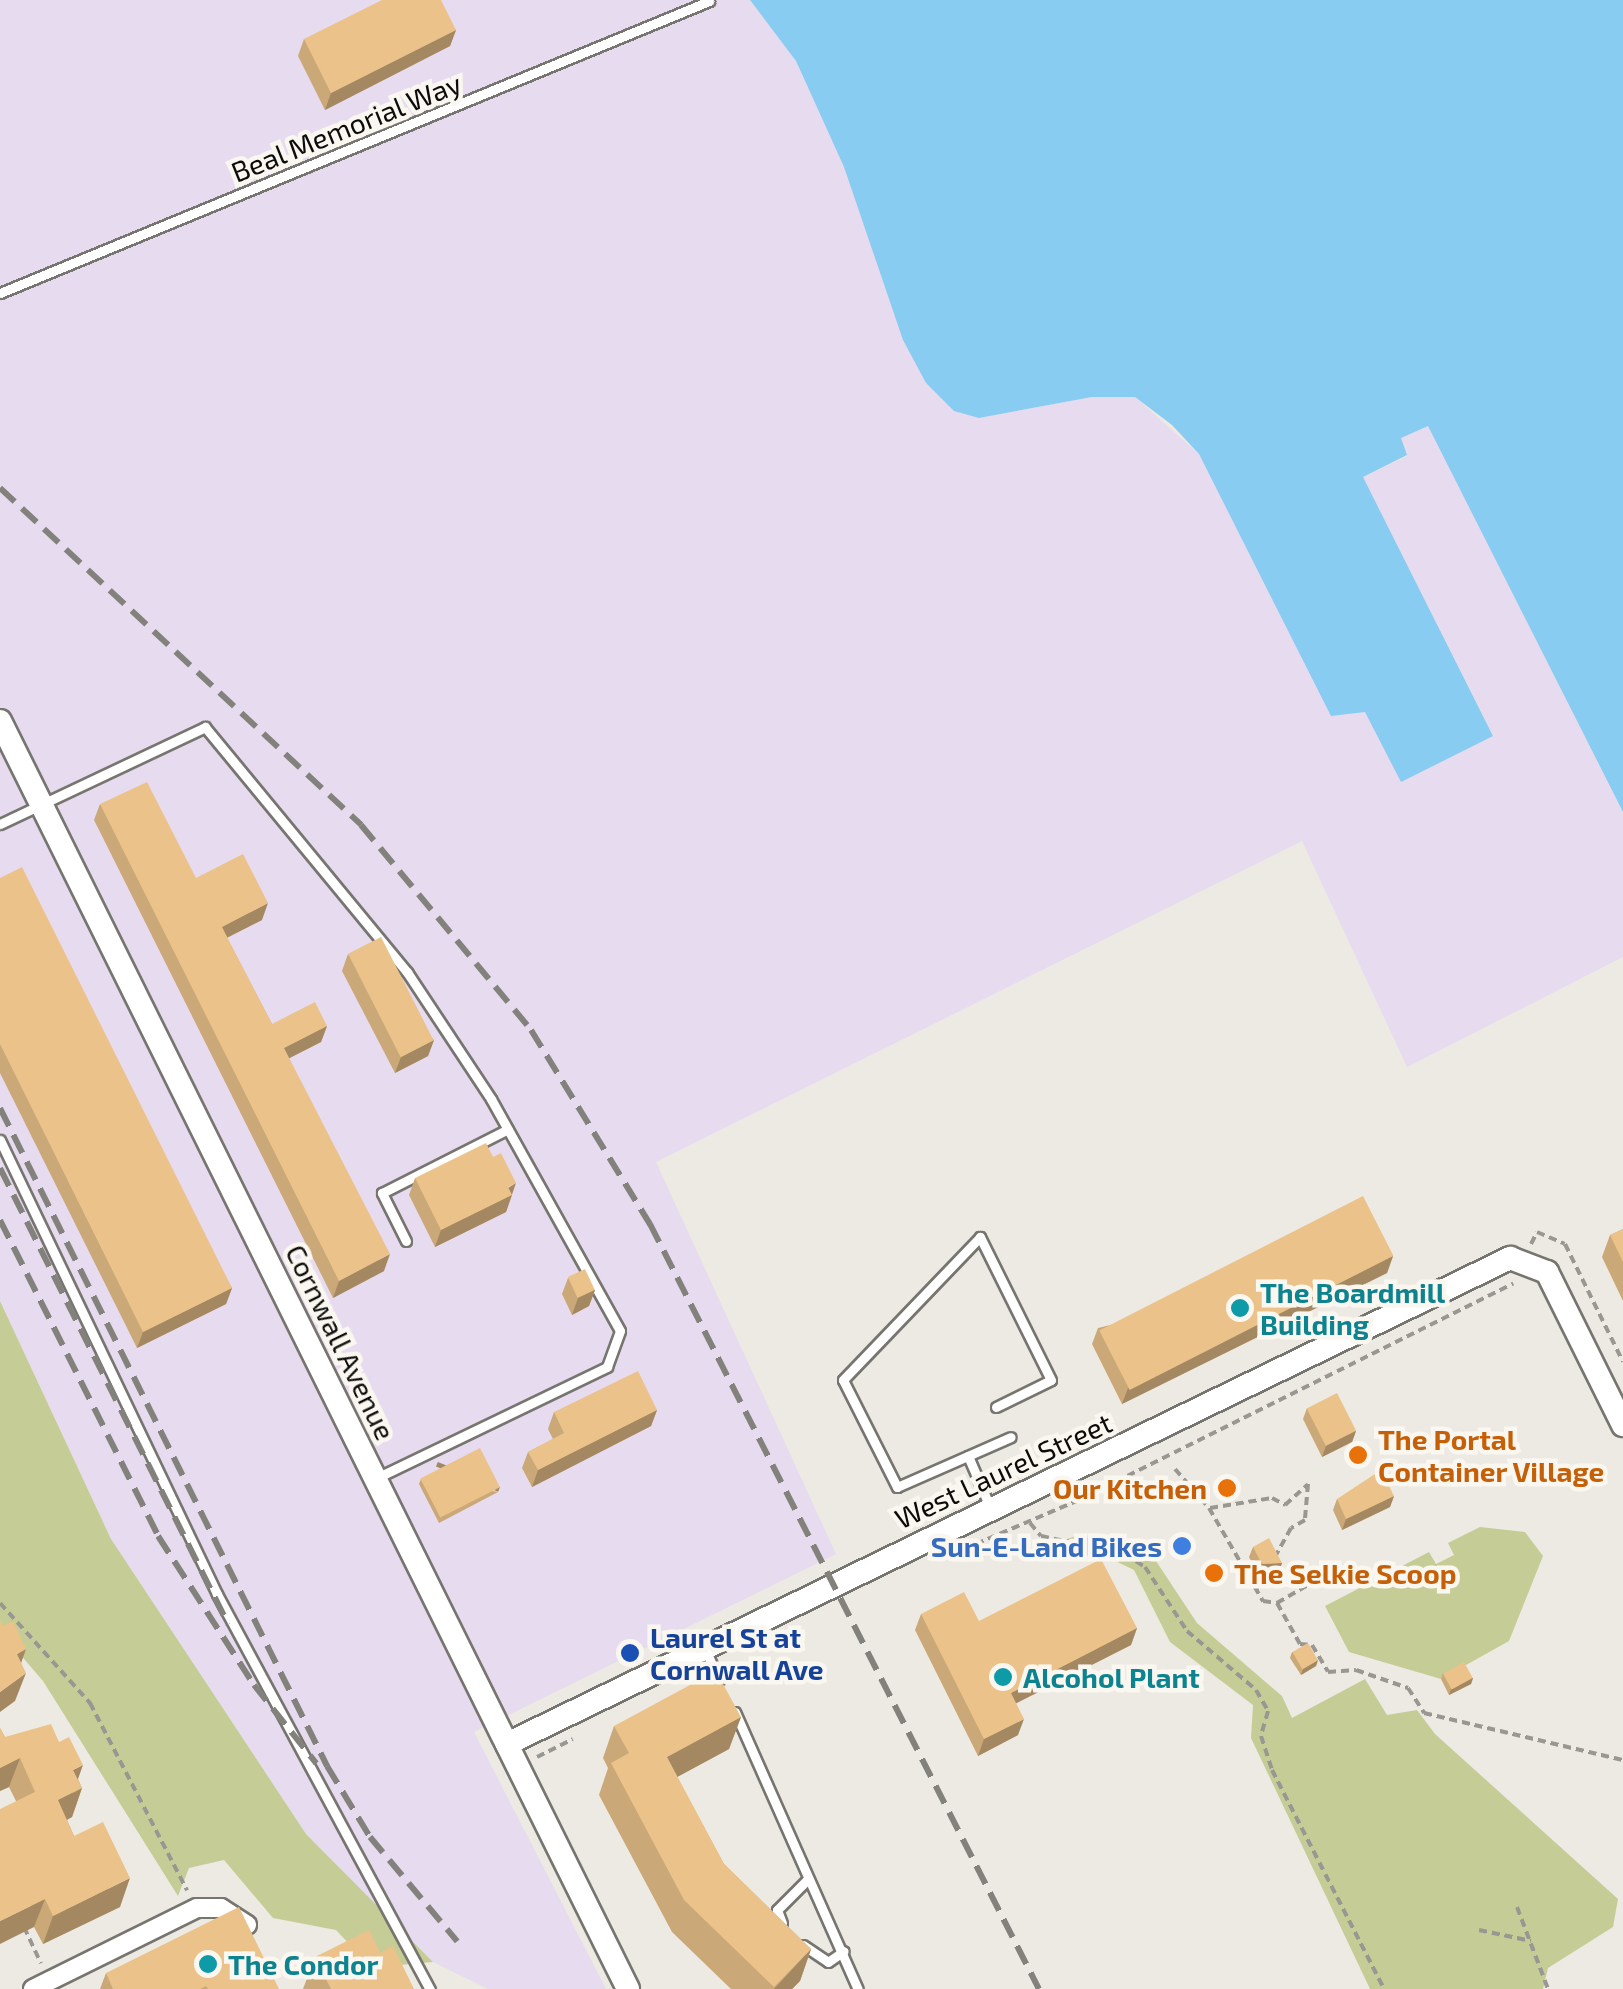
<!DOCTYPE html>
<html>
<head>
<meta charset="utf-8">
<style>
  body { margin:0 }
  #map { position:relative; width:1623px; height:1989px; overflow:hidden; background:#edeae3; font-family:"Exo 2",sans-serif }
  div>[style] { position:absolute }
  .industrial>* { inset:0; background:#e7dbef }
  .green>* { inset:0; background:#c6cc96 }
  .water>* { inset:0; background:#88ccf1 }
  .path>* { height:4px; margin-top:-2px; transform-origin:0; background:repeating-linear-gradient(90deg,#999791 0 8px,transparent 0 13px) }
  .roads { filter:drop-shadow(2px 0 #77756f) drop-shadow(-2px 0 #77756f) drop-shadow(0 2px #77756f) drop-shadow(0 -2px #77756f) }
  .service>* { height:9px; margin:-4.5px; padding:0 4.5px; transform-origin:4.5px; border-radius:4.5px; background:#fff }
  .minor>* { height:18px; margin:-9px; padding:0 9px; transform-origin:9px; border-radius:9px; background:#fff }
  .tertiary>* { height:22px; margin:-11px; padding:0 11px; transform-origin:11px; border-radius:11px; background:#fff }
  .rail>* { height:6px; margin-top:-3px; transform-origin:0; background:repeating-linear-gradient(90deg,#83817c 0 20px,transparent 0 30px) }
  .wall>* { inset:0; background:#caa877 }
  .shaded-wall>* { inset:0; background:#a48861; transform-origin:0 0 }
  .building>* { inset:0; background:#ebc38a; transform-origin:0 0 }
  .dots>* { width:28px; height:28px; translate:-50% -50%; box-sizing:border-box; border:5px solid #faf7f1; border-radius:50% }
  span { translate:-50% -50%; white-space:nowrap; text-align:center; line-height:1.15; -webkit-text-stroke:9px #faf7f1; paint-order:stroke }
  .street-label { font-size:28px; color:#0c0b09 }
  .culture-label { font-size:28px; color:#0d838f; font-weight:700 }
  .left { translate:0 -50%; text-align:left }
  .food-label { font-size:28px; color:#c56008; font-weight:700 }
  .right { translate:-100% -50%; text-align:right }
  .shop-label { font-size:28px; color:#366cbe; font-weight:700 }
  .transit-label { font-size:28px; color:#164399; font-weight:700 }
</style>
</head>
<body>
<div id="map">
  <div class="industrial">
    <div style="clip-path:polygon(0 0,750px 0,796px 61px,844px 167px,926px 383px,954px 410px,979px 418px,1092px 397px,1135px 397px,1199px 454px,1365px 711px,1493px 736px,1363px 477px,1407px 456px,1401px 438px,1428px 425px,1623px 812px,1623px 957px,1407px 1067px,1302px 841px,656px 1162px,836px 1554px,474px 1732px,606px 1989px,488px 1989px,433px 1962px,306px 1834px,111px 1539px,0 1301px)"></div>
  </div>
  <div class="green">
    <div style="clip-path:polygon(0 1301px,111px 1539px,306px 1834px,433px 1962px,389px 1966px,354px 1949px,336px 1930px,273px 1918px,224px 1860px,189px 1868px,178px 1896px,43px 1681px,0 1631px)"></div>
    <div style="clip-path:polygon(1480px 1527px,1525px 1532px,1543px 1556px,1509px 1641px,1441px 1679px,1349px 1652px,1325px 1606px,1429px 1552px,1436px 1564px,1454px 1555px,1448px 1543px)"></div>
    <div style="clip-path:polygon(1081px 1534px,1119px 1540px,1154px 1558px,1197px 1623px,1282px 1696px,1292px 1718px,1365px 1679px,1387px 1715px,1417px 1710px,1435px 1734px,1618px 1899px,1613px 1927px,1548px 1968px,1543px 1989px,1370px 1989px,1251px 1738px,1253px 1705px,1170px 1642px,1134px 1570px,1105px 1556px,1061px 1555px,1059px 1542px)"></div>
  </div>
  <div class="water">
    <div style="clip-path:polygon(750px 0,1623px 0,1623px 812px,1428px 426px,1401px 438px,1407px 455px,1363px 477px,1493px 736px,1401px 782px,1365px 712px,1331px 716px,1199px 454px,1172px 425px,1135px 397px,1092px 397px,979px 418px,954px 411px,926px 383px,903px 340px,844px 167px,796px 61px)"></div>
  </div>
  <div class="path">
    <div style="left:1531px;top:1244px;width:13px;rotate:-63deg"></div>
    <div style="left:1537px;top:1232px;width:30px;rotate:23deg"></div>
    <div style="left:1565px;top:1244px;width:131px;rotate:63.8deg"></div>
    <div style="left:1175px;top:1469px;width:52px;rotate:48.9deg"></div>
    <div style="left:1209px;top:1508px;width:108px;rotate:59.9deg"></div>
    <div style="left:1263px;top:1601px;width:14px;rotate:8deg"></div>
    <div style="left:1277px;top:1603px;width:47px;rotate:60.7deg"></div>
    <div style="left:1300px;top:1644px;width:12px;rotate:5deg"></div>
    <div style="left:1312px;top:1645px;width:31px;rotate:59deg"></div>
    <div style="left:1328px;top:1672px;width:28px;rotate:-4deg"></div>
    <div style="left:1356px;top:1670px;width:55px;rotate:19.1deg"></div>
    <div style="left:1408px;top:1688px;width:30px;rotate:57deg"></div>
    <div style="left:1424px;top:1713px;width:204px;rotate:13.3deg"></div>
    <div style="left:1210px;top:1508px;width:63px;rotate:-9.2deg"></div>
    <div style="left:1272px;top:1498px;width:15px;rotate:28deg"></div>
    <div style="left:1285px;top:1505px;width:31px;rotate:-42deg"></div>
    <div style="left:1308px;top:1484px;width:36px;rotate:95deg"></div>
    <div style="left:1305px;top:1520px;width:16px;rotate:150deg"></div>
    <div style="left:1291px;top:1528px;width:31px;rotate:119deg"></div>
    <div style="left:1030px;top:1523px;width:17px;rotate:50deg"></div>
    <div style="left:1041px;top:1536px;width:86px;rotate:12.1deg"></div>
    <div style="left:1125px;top:1554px;width:24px;rotate:33deg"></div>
    <div style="left:1145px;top:1567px;width:77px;rotate:56.7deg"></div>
    <div style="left:1187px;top:1631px;width:91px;rotate:40.5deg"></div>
    <div style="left:1256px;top:1690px;width:24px;rotate:60deg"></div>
    <div style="left:1268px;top:1711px;width:26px;rotate:106deg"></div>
    <div style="left:1261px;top:1736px;width:36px;rotate:72deg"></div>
    <div style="left:1272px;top:1770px;width:246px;rotate:62.9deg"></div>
    <div style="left:964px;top:1549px;width:127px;rotate:-23.1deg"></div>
    <div style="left:1081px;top:1499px;width:483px;rotate:-26.5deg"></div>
    <div style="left:1256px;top:1590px;width:21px;rotate:-61deg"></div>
    <div style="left:0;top:1603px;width:135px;rotate:48deg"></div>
    <div style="left:90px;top:1703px;width:211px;rotate:62.6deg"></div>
    <div style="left:1277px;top:1603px;width:48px;rotate:-30.3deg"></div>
    <div style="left:537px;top:1757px;width:40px;rotate:-26.6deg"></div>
    <div style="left:1517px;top:1907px;width:88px;rotate:69.3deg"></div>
    <div style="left:24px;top:1927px;width:40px;rotate:65deg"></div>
    <div style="left:1479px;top:1930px;width:53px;rotate:11.9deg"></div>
  </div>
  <div class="roads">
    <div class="service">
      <div style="left:0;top:293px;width:767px;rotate:-22.38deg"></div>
      <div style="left:0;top:824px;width:227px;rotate:-25.3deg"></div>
      <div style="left:205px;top:727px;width:318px;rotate:50.5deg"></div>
      <div style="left:407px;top:972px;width:152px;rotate:56.5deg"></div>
      <div style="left:491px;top:1099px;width:265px;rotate:60.9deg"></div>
      <div style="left:620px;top:1331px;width:38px;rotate:110deg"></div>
      <div style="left:607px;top:1367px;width:254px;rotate:154.3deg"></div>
      <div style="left:0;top:1140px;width:503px;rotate:64.45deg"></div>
      <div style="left:217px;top:1594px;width:449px;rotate:61.7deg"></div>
      <div style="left:406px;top:1241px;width:54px;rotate:-116.6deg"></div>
      <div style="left:382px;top:1193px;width:141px;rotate:-26.9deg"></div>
      <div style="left:996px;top:1407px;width:61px;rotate:-26.1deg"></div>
      <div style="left:1051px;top:1380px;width:160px;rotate:-116.4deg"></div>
      <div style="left:980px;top:1237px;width:198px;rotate:133.8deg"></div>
      <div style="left:843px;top:1380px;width:120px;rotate:63.2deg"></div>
      <div style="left:897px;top:1487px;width:124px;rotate:-23.7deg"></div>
      <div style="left:968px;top:1456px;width:56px;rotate:66.7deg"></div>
      <div style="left:705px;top:1649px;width:34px;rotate:66deg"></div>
      <div style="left:735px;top:1712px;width:303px;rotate:66.1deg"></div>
      <div style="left:782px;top:1923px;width:14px;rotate:-111deg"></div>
      <div style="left:777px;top:1910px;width:42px;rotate:-45deg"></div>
      <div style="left:803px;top:1945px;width:30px;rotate:34deg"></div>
      <div style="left:828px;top:1962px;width:19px;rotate:-35deg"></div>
    </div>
    <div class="minor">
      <div style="left:33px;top:1989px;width:183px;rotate:-26.3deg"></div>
      <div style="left:197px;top:1908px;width:24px"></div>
      <div style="left:221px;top:1908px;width:31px;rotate:33deg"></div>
    </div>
    <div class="tertiary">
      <div style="left:0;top:721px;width:1415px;rotate:63.65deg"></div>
      <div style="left:507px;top:1744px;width:1115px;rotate:-25.85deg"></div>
      <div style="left:1510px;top:1258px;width:40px;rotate:21deg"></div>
      <div style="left:1547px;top:1272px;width:171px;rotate:63.6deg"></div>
    </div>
  </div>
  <div class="rail">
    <div style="left:0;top:488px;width:494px;rotate:43deg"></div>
    <div style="left:361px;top:825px;width:266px;rotate:50.3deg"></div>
    <div style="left:531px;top:1030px;width:228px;rotate:58.5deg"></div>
    <div style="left:650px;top:1224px;width:858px;rotate:63.05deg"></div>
    <div style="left:0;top:1108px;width:735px;rotate:63.57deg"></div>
    <div style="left:327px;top:1766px;width:83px;rotate:58.8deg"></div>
    <div style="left:370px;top:1837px;width:136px;rotate:50.1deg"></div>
    <div style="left:0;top:1168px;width:510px;rotate:63.43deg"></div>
    <div style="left:0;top:1220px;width:353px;rotate:63.4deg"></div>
    <div style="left:158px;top:1536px;width:177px;rotate:57.2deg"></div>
    <div style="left:254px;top:1685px;width:100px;rotate:51.5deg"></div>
  </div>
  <div class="wall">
    <div style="clip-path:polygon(456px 30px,450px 46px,325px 110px,298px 56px,304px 39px)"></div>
    <div style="clip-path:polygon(100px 804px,196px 878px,262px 920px,227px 938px,272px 1024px,327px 1026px,321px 1042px,289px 1058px,384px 1271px,333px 1298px,94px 820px)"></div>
    <div style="clip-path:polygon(0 878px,232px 1288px,226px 1304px,137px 1348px,0 1073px)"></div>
    <div style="clip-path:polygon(348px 954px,434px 1040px,428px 1056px,395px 1073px,342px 971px)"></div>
    <div style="clip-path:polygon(415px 1178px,512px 1194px,512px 1195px,506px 1212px,435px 1247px,409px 1195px)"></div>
    <div style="clip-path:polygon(1623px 1229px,1623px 1301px,1602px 1257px,1610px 1235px)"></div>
    <div style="clip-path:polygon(1393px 1256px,1387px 1273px,1122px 1404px,1092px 1344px,1098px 1328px)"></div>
    <div style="clip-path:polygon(568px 1278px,595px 1290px,589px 1306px,572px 1315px,562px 1294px)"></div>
    <div style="clip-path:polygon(1307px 1408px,1356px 1431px,1352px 1442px,1322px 1457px,1303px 1419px)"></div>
    <div style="clip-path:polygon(657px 1410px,651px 1426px,532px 1487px,522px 1468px,528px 1452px,553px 1439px,548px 1429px,554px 1412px)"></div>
    <div style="clip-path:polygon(421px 1479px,498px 1492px,439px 1523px,419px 1484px)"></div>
    <div style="clip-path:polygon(1394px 1496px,1390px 1507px,1342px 1530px,1333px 1510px,1337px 1499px)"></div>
    <div style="clip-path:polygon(1253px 1547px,1282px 1563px,1278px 1573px,1258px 1574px,1249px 1557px)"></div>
    <div style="clip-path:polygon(921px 1614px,979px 1621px,1137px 1628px,1131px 1645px,1016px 1703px,1018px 1735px,978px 1756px,915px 1630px)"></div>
    <div style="clip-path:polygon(1292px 1652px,1318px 1660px,1316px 1666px,1301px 1675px,1290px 1658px)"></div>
    <div style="clip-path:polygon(1443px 1673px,1473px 1678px,1471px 1684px,1449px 1695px,1441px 1679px)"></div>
    <div style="clip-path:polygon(741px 1717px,729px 1749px,677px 1777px,724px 1864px,811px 1949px,800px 1981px,792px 1989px,731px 1989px,672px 1932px,599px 1795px,608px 1768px,603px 1758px,614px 1726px)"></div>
    <div style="clip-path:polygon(0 1728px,5px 1737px,78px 1779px,82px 1788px,72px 1817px,67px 1820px,74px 1836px,120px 1907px,43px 1944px,34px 1927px,16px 1801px,9px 1787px,0 1791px)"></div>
    <div style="clip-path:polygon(380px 1953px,414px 1989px,303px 1989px,315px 1957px)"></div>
    <div style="clip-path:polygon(106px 1973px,279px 1989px,100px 1989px)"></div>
  </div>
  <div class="shaded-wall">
    <div style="clip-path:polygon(456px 30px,450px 46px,325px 110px,331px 93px)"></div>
    <div style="clip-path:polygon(268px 903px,262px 920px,216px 943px,222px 927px)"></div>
    <div style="clip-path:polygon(327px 1026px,321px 1042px,278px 1064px,284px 1048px)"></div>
    <div style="clip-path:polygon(434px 1040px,428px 1056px,395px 1073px,401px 1057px)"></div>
    <div style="clip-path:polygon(516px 1183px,506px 1212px,435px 1247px,441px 1230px)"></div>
    <div style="clip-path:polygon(390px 1254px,384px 1271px,333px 1298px,339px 1281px)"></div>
    <div style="clip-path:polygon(1393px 1256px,1387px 1273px,1122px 1404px,1128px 1388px)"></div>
    <div style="clip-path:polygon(232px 1288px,226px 1304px,137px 1348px,143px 1332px)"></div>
    <div style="clip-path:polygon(595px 1290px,589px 1306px,572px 1315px,578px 1298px)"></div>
    <div style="clip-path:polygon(657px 1410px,651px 1426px,532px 1487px,538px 1470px)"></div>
    <div style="clip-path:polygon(1356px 1431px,1352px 1442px,1322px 1457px,1326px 1446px)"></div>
    <div style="left:500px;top:1487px;width:5px;height:67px;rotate:112deg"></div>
    <div style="clip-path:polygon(1394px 1496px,1390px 1507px,1342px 1530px,1346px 1519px)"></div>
    <div style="clip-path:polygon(1282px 1563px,1278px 1573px,1258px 1574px,1262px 1564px)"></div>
    <div style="clip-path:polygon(1137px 1628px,1131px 1645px,1005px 1709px,1011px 1693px)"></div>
    <div style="clip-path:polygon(26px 1649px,16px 1678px,17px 1654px)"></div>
    <div style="clip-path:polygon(1318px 1660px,1316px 1666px,1301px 1675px,1303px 1669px)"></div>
    <div style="clip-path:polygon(26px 1673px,15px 1701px,0 1712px,0 1692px)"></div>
    <div style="clip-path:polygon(1473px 1678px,1471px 1684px,1449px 1695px,1451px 1689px)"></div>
    <div style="clip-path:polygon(741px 1717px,729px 1749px,655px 1789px,667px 1757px)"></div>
    <div style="clip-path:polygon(1024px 1719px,1018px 1735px,978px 1756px,984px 1739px)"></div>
    <div style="clip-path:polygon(20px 1758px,9px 1787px,0 1791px,0 1768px)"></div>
    <div style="clip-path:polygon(83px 1765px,73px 1793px,82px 1788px,72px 1817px,48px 1829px,58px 1800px,73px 1770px)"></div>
    <div style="clip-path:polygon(130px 1878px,120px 1907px,43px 1944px,53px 1916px)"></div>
    <div style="clip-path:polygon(45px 1899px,34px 1927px,0 1944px,0 1921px)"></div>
    <div style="clip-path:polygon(811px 1949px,800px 1981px,792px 1989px,774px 1989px)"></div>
  </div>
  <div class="building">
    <div style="clip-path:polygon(382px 0,441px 0,456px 30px,331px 93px,304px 39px)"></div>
    <div style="clip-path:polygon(147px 782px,196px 878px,243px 854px,268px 903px,222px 927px,272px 1024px,315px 1002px,327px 1026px,284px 1048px,390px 1254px,339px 1281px,100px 804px)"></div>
    <div style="clip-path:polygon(22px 867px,232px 1288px,143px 1332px,0 1044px,0 878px)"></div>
    <div style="left:381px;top:937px;width:116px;height:37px;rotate:63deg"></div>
    <div style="clip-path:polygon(486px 1143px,493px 1157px,501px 1153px,516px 1183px,508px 1187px,512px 1195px,441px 1230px,415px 1178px)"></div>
    <div style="left:1363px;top:1196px;width:67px;height:296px;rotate:63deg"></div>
    <div style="clip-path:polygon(1623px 1229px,1623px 1262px,1610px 1235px)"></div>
    <div style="left:585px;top:1269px;width:23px;height:19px;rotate:65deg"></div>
    <div style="clip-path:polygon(638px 1371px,657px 1410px,538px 1470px,528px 1452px,564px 1433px,554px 1412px)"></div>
    <div style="left:1337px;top:1393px;width:42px;height:34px;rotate:63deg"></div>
    <div style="left:480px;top:1448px;width:44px;height:67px;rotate:63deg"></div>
    <div style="clip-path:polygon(1381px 1470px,1394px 1496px,1346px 1519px,1337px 1499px)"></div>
    <div style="clip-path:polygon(1269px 1538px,1282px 1563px,1262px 1564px,1253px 1547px)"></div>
    <div style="clip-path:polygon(1101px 1559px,1137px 1628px,1011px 1693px,1024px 1719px,984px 1739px,921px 1614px,964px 1592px,979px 1621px)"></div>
    <div style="clip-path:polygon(0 1620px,3px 1626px,13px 1621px,26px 1649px,17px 1654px,26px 1673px,0 1692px)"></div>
    <div style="left:1308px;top:1643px;width:20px;height:18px;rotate:60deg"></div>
    <div style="left:1464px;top:1662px;width:18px;height:24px;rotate:61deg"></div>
    <div style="clip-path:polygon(716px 1671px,741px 1717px,667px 1757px,724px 1864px,811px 1949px,774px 1987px,684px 1900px,611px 1763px,629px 1753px,614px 1726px)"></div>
    <div style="clip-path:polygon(51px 1724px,59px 1742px,69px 1737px,83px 1765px,73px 1770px,82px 1788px,58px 1800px,74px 1836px,103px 1822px,130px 1878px,53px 1916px,45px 1899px,0 1921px,0 1809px,35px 1792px,20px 1758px,0 1768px,0 1728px,5px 1737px)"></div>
    <div style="clip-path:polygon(239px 1907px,279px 1989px,208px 1989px,206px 1986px,200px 1989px,113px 1989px,106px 1973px)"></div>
    <div style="clip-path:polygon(369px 1930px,380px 1953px,393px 1946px,414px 1989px,331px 1989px,315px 1957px)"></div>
  </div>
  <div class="dots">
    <div style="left:1240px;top:1308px;background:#0f9aa8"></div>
    <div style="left:1358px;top:1455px;background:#e8710a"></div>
    <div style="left:1227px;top:1488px;background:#e8710a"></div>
    <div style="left:1182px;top:1546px;background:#3f7fe0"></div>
    <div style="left:1214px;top:1573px;background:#e8710a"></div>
    <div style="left:630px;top:1653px;background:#1a4fb4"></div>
    <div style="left:1003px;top:1677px;background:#0f9aa8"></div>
    <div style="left:208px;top:1964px;background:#0f9aa8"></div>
  </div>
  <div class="street-label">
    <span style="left:346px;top:127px;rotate:-22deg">Beal Memorial Way</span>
    <span style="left:341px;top:1342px;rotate:64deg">Cornwall Avenue</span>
    <span style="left:1003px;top:1470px;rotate:-25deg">West Laurel Street</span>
  </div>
  <div class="culture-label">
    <span class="left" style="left:1260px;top:1308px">The Boardmill<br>Building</span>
    <span class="left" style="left:1023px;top:1677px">Alcohol Plant</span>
    <span class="left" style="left:228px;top:1964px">The Condor</span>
  </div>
  <div class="food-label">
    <span class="left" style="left:1378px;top:1455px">The Portal<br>Container Village</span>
    <span class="right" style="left:1207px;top:1488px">Our Kitchen</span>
    <span class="left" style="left:1234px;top:1573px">The Selkie Scoop</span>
  </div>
  <div class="shop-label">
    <span class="right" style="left:1162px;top:1546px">Sun-E-Land Bikes</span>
  </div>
  <div class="transit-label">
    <span class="left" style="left:650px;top:1653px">Laurel St at<br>Cornwall Ave</span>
  </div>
</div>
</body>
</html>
